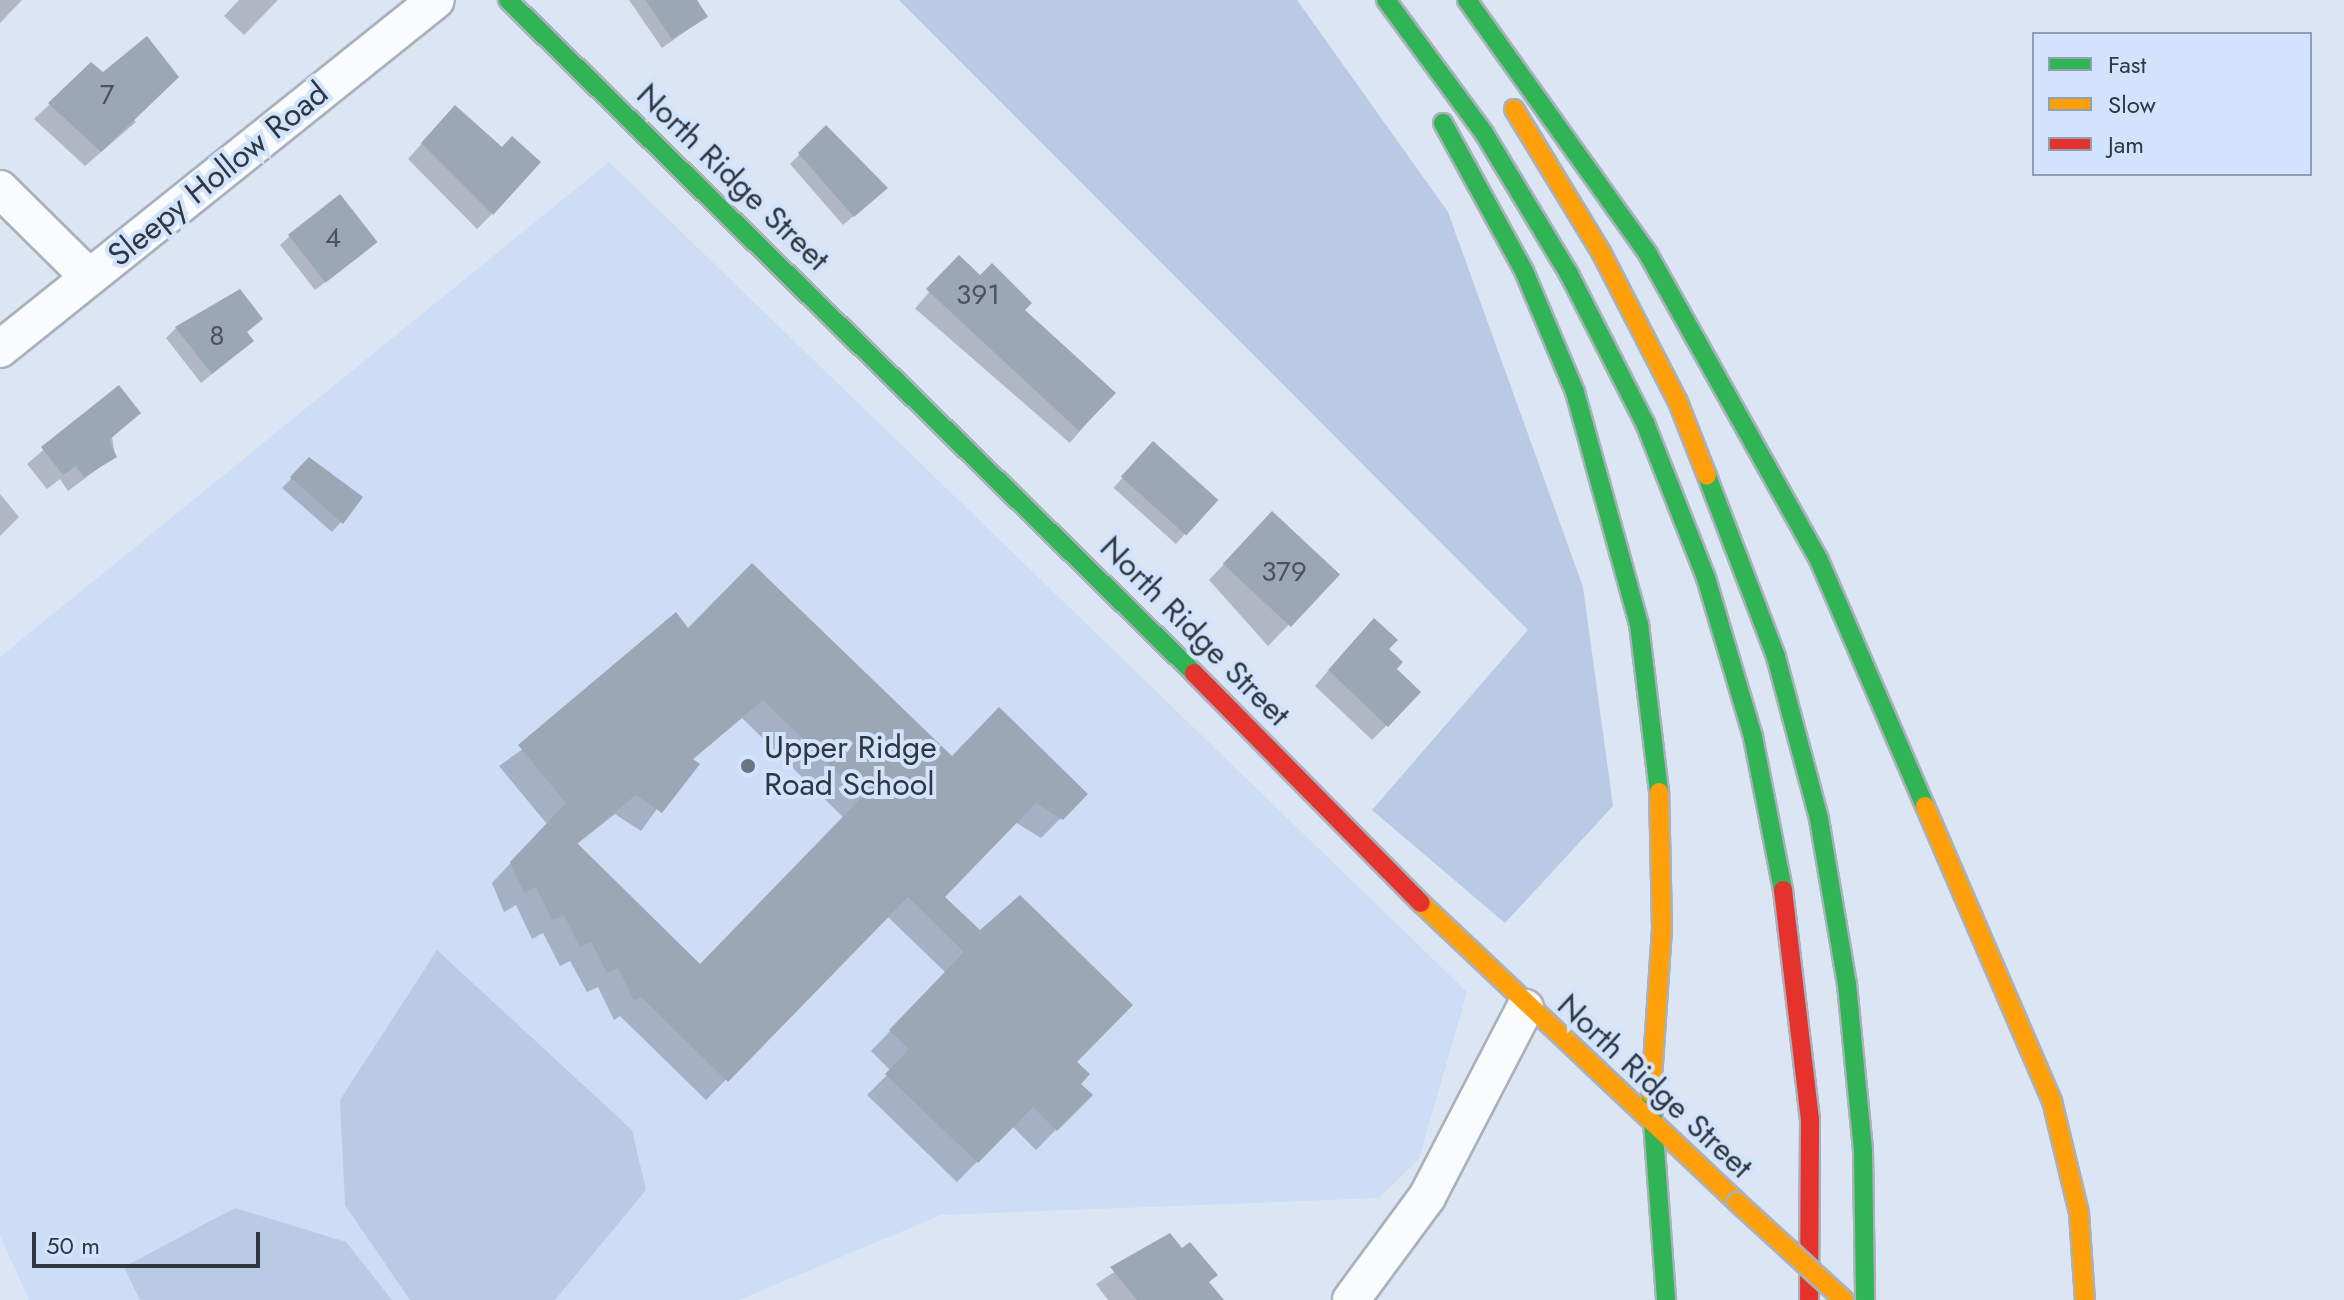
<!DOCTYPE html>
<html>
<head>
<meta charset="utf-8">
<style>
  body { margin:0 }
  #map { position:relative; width:2344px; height:1300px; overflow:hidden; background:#dce5f3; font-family:Jost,sans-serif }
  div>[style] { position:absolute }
  .built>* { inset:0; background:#cdddf5 }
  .green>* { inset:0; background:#b8cae4 }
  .shadow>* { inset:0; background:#0003; transform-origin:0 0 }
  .building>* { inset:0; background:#9ca7b6; transform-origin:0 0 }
  .roads { filter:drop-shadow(2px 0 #a9b1bb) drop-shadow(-2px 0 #a9b1bb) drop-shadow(0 2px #a9b1bb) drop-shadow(0 -2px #a9b1bb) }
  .street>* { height:36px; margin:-18px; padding:0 18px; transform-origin:18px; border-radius:18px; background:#fafbfd }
  .fast>* { height:18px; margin:-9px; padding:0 9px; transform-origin:9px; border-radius:9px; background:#30b455 }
  .slow>* { height:18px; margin:-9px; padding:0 9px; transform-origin:9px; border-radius:9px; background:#ff9f0a }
  .jam>* { height:18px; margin:-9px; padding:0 9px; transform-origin:9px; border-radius:9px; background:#e5322d }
  .bridges { filter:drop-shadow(2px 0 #a9b1bb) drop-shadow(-2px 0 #a9b1bb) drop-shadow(0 2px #a9b1bb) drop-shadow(0 -2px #a9b1bb) }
  .slow-bridge>* { height:18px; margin:-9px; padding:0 9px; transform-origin:9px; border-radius:9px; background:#ff9f0a }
  .dots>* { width:22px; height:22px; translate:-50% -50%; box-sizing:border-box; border:4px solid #d2e4fd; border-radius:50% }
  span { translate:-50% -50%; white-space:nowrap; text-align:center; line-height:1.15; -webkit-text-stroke:8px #d2e4fd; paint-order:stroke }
  .number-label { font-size:28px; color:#4b535e }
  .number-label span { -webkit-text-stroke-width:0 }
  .street-label { font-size:32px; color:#303741 }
  .poi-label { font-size:32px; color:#303741 }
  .left { translate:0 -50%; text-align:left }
  .legend { position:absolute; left:2032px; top:32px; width:280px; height:144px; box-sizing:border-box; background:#d2e4fd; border:2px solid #919fb2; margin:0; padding:10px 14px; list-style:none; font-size:24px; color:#303741 }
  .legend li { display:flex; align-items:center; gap:16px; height:40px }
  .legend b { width:40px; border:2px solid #919fb2 }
  .scale { position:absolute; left:32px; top:1232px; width:228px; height:36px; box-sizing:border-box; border:4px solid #303741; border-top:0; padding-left:10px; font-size:24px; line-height:28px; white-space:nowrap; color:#303741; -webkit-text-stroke:6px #d2e4fd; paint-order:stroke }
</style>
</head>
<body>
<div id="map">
  <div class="built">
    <div style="clip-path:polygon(609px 162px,1467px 992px,1419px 1159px,1379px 1198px,941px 1215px,739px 1300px,29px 1300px,0 1235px,0 657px)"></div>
  </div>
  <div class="green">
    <div style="clip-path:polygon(899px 0,1297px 0,1448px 212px,1583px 587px,1613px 806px,1505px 923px,1372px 810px,1528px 630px)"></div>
    <div style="clip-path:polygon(437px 950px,632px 1130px,646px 1190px,555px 1300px,410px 1300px,345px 1205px,340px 1100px)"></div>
    <div style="clip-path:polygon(235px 1208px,346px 1242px,392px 1300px,140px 1300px,124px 1267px)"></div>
  </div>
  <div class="shadow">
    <div style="clip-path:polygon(0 0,22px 0,0 23px)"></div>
    <div style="clip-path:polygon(239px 0,278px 0,244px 35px,224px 16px)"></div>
    <div style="clip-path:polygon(629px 0,697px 0,707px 16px,662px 48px)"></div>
    <div style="clip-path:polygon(91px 65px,136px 122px,85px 166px,34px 119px)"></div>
    <div style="clip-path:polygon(440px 123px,492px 214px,477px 229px,408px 159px)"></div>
    <div style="clip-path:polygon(826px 128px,876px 197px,843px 225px,790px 164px)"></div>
    <div style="clip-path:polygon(290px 236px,365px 252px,315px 290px,280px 245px)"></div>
    <div style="left:959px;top:258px;width:205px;height:67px;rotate:41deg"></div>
    <div style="clip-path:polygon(176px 328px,245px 333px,252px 341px,201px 383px,166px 338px)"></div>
    <div style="clip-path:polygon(106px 396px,115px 456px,68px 491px,60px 479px,47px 489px,27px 464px)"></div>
    <div style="left:1153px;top:444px;width:84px;height:59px;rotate:42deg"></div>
    <div style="clip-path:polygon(309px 460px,341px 522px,332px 532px,282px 488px)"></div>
    <div style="clip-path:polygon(0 494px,19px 517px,0 536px)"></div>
    <div style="clip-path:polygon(1257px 529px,1337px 575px,1268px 646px,1209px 580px)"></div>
    <div style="clip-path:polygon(evenodd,688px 631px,951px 759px,1085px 794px,1041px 838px,1015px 822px,942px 897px,1074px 1062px,1078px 1084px,1090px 1095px,1036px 1150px,1012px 1126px,957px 1182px,867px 1095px,891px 1071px,871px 1051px,946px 973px,887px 916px,706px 1100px,620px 1016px,614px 1020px,598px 987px,587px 992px,570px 961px,560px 966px,543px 933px,532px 939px,516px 905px,504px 912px,492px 883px,547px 824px,499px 766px,688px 631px,742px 718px,844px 818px,700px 966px,576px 845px,615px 814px,641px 831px,692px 760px,742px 718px)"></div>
    <div style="clip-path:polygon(1359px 635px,1386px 649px,1394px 670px,1387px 725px,1372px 740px,1315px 686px)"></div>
    <div style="clip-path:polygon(1169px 1236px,1217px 1300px,1108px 1300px,1096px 1284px)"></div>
  </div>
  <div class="building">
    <div style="clip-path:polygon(645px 0,697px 0,708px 17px,672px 39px)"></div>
    <div style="clip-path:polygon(147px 36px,179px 77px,101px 152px,48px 103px,91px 62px,103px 72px)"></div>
    <div style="clip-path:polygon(455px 105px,502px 147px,512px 136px,541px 162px,493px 215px,421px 143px)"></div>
    <div style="clip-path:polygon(826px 125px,888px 188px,854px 217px,798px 153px)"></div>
    <div style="left:340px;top:194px;width:61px;height:66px;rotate:52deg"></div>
    <div style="clip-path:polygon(959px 255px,980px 275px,992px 263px,1032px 303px,1025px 310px,1116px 393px,1079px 431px,926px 289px)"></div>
    <div style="clip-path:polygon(240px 289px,263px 319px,247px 332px,254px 341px,212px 374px,175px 327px)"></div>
    <div style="clip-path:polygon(119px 385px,141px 413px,109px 440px,117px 457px,84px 477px,76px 466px,63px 475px,41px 447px)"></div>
    <div style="left:1153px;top:441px;width:88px;height:48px;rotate:42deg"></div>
    <div style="clip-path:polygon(309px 457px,363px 497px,343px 524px,290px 477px)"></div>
    <div style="left:1272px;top:511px;width:93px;height:72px;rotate:43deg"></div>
    <div style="clip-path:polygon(evenodd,752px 563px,952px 756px,999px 707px,1088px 794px,1063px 820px,1036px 803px,945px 897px,980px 930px,1020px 895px,1133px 1005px,1077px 1062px,1090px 1074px,1081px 1084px,1093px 1095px,1057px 1131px,1033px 1107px,978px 1163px,885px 1074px,909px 1049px,889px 1030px,964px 952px,908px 897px,728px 1082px,641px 997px,634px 1001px,618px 968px,607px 973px,591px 942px,580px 947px,564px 915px,552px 920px,536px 887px,524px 893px,510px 862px,566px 803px,518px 745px,676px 612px,688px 628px,752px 563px,763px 700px,862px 797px,700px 964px,577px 843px,636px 795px,662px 813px,700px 764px,693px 759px,763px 700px)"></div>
    <div style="clip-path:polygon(1374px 618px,1398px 640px,1389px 649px,1403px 662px,1397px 669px,1421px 692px,1388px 727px,1328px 670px)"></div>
    <div style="clip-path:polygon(1170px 1233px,1182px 1248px,1190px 1242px,1218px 1275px,1209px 1282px,1224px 1300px,1137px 1300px,1110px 1267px)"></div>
  </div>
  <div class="roads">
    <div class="street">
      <div style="left:0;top:189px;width:125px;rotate:44.7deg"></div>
      <div style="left:0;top:349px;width:558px;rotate:-38.68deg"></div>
      <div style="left:1351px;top:1300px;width:128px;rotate:-53.6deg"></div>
      <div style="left:1427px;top:1197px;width:213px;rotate:-62.6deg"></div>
    </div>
    <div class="fast">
      <div style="left:508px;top:0;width:961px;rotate:44.45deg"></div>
      <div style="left:1386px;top:0;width:165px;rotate:53.6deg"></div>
      <div style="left:1484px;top:133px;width:165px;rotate:58.9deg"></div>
      <div style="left:1569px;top:274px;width:167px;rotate:63deg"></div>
      <div style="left:1645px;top:423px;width:167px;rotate:68.5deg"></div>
      <div style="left:1706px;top:578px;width:166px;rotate:73.5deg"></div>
      <div style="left:1753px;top:737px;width:156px;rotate:78.9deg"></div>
      <div style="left:1467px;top:0;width:312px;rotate:54.5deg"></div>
      <div style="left:1648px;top:254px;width:351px;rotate:60.8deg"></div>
      <div style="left:1819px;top:560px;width:268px;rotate:66.7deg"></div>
      <div style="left:1443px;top:123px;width:169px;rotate:61.3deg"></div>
      <div style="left:1524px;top:271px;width:131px;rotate:67.1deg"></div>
      <div style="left:1575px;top:392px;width:241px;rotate:74.6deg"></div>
      <div style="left:1639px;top:624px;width:169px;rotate:83.2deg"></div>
      <div style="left:1707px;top:476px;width:194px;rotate:69.1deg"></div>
      <div style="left:1776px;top:657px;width:168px;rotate:75.1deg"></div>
      <div style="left:1819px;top:819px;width:167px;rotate:80.4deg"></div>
      <div style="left:1847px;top:984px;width:168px;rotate:84.5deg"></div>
      <div style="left:1863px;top:1151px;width:149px;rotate:89.2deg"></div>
      <div style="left:1651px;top:1094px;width:207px;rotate:85.8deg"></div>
    </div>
    <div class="slow">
      <div style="left:1514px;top:109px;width:167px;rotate:58.7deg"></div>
      <div style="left:1601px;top:252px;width:169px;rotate:62.8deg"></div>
      <div style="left:1678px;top:402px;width:79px;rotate:68.6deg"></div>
      <div style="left:1925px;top:806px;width:321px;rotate:66.7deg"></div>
      <div style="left:2052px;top:1101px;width:115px;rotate:76.4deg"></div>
      <div style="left:2079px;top:1213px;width:87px;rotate:86.1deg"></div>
      <div style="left:1421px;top:903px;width:435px;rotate:43.4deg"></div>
      <div style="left:1651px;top:1094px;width:164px;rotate:-86.2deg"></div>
      <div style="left:1662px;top:930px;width:138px;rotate:-91.2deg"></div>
    </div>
    <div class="jam">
      <div style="left:1194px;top:673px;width:323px;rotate:45.4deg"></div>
      <div style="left:1783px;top:890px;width:232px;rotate:83.3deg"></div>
      <div style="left:1810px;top:1120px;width:180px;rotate:90.3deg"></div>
    </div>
  </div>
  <div class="bridges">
    <div class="slow-bridge">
      <div style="left:1737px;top:1202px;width:145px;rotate:42.5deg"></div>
    </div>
  </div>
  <div class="dots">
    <div style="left:748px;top:766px;background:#6c747f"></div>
  </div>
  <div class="number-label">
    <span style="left:107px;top:95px">7</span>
    <span style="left:333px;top:238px">4</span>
    <span style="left:978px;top:295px">391</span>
    <span style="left:217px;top:336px">8</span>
    <span style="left:1284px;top:572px">379</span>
  </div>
  <div class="street-label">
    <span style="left:218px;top:174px;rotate:-39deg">Sleepy Hollow Road</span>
    <span style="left:733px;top:177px;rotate:44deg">North Ridge Street</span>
    <span style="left:1195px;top:631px;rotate:45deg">North Ridge Street</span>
    <span style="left:1655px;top:1086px;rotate:43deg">North Ridge Street</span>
  </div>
  <div class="poi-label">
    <span class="left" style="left:764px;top:766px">Upper Ridge<br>Road School</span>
  </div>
  <ul class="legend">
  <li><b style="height:10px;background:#30b455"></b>Fast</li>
  <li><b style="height:10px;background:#ff9f0a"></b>Slow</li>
  <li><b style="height:10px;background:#e5322d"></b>Jam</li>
  </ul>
  <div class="scale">50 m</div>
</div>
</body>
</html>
